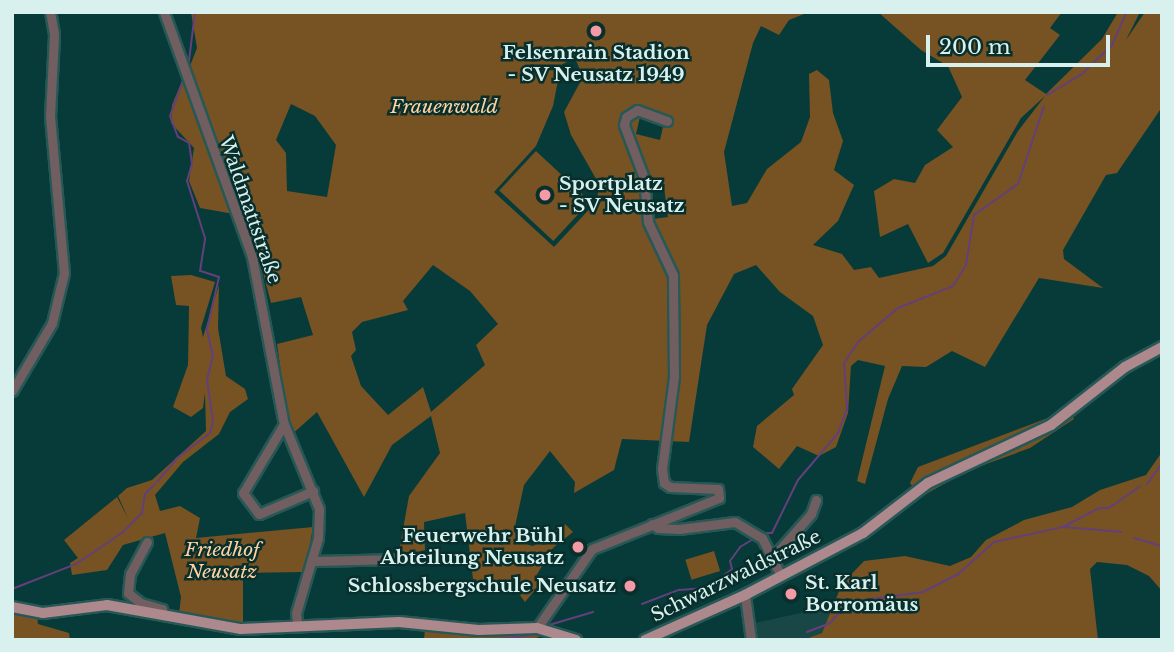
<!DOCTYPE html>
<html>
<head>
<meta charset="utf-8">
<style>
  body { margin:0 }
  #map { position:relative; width:1174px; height:652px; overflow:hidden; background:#063b39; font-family:"Libre Baskerville",serif }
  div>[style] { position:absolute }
  .built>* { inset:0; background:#194745 }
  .green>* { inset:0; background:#775222; transform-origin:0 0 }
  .stream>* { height:2px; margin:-1px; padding:0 1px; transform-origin:1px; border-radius:1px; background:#63407b }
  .roads { filter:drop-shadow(2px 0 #285856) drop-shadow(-2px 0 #285856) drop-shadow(0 2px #285856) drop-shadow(0 -2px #285856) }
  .minor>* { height:9px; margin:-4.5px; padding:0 4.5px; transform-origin:4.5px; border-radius:4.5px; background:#705e60 }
  .major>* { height:10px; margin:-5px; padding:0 5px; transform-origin:5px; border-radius:5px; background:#ad898d }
  .dots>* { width:19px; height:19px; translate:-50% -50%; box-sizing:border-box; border:4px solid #092f2d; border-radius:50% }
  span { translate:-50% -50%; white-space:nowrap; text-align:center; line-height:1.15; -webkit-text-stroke:5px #092f2d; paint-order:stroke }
  .poi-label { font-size:19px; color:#d8f1ef; font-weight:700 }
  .left { translate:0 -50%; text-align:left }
  .right { translate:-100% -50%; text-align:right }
  .park-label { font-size:19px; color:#fdd3a3; font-style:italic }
  .street-label { font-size:19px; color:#d8f1ef }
  .frame { position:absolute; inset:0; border:14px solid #d8f1ef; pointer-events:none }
  .scale { position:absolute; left:926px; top:35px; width:184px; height:32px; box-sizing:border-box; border:4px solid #d8f1ef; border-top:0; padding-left:9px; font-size:21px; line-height:24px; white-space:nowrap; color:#d8f1ef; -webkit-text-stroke:5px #092f2d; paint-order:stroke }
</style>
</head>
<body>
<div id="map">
  <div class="built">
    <div style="clip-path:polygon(836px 605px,822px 633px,803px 640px,757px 640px,755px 623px)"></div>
  </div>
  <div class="green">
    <div style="clip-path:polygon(evenodd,191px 12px,809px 12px,789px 20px,779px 35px,761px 26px,753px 43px,724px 152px,732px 206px,747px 203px,767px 169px,801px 142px,810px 117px,809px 74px,817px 70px,829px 80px,833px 113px,843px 141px,834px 170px,854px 185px,838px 221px,813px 245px,842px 254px,854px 270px,871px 267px,879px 278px,933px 266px,946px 256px,1018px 131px,1045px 96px,1021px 118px,943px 253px,928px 263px,908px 224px,880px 237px,874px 191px,894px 179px,915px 183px,925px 165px,953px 147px,937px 130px,962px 97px,948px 66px,921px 50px,878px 12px,1062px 12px,1050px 28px,1060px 35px,1025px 80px,1046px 94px,1102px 39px,1118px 12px,1140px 12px,1126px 40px,1145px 12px,1162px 12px,1162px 107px,1117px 173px,1106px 175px,1063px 250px,1064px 259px,1103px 288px,1039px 278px,985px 367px,952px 351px,926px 367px,902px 366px,888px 399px,865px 484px,857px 481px,885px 366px,858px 360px,851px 366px,848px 413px,836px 447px,819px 456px,797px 446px,779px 469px,753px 447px,757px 426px,794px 395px,792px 389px,823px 345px,813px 316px,780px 292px,756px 265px,734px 274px,707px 325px,689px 442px,622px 439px,614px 470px,574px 493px,575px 482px,550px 451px,524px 485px,514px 531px,521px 543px,533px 546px,565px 524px,573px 532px,553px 548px,536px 576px,539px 585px,525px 602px,511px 583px,494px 590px,473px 579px,465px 513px,424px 522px,425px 550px,398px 557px,409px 496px,440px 453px,431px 416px,392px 445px,364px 497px,317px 412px,290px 436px,277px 344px,313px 335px,301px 297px,271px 303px,261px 265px,223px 174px,188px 71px,197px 48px,191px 12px,575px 58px,583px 77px,564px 112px,571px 135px,599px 184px,597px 201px,554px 247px,494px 192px,536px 146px,553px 106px,561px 65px,575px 58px,191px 12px,291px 104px,315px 116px,336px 145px,327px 197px,287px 191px,286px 153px,276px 140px,291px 104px,191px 12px,642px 108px,666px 114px,660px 140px,636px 134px,642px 108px,191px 12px,663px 180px,668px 217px,653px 219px,648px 182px,663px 180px,191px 12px,433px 265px,470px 291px,498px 324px,476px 345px,485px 365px,431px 412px,423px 387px,388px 415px,361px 386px,351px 356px,356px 350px,352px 332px,362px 322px,408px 310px,403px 301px,433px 265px)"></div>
    <div style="clip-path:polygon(184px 76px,210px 157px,234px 214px,200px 208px,189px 181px,194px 148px,171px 123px,172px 105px)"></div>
    <div style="left:536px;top:151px;width:74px;height:54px;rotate:43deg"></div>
    <div style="clip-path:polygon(191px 275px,215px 282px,201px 328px,203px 337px,219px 285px,218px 328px,226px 376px,245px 389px,248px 399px,230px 412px,219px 434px,183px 462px,155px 495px,160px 511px,180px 506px,200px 518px,196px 538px,313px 527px,305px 572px,243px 573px,243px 626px,179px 614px,181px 597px,165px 533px,123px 545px,107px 570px,72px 575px,70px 563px,78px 558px,64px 540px,117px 497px,128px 518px,118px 496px,127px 488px,152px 480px,206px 431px,205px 393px,203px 408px,191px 417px,173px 407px,188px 365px,189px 306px,176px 305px,171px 276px)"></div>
    <div style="clip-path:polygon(1061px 413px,1003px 446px,944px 468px,913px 487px,910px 483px,918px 467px)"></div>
    <div style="clip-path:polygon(1071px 414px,1074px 419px,1030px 448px,967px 471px,919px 498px,916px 495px,1042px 434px)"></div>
    <div style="clip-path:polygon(1162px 452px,1162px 591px,1149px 576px,1127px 565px,1097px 562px,1090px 569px,1098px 640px,803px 640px,822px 633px,842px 584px,864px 561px,905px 556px,950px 566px,971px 557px,986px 540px,1024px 520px,1072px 507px,1100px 490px,1146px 475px)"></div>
    <div style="left:714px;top:551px;width:21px;height:30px;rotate:73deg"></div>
    <div style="clip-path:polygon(12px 611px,37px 616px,38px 624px,69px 633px,70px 640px,12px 640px)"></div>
    <div style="clip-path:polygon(425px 628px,533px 632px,544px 635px,531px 640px,424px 640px)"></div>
  </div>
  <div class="stream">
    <div style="left:188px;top:69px;width:57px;rotate:-83deg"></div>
    <div style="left:1047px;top:95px;width:41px;rotate:-31deg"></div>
    <div style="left:1082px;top:74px;width:42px;rotate:-44deg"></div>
    <div style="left:1112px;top:45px;width:36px;rotate:-66deg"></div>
    <div style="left:157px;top:482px;width:31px;rotate:-50deg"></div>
    <div style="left:177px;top:458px;width:41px;rotate:-37.1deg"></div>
    <div style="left:210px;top:433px;width:11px;rotate:-75deg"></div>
    <div style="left:213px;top:422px;width:42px;rotate:-98.1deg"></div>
    <div style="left:207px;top:380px;width:25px;rotate:-76deg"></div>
    <div style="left:213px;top:356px;width:28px;rotate:-103deg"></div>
    <div style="left:207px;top:329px;width:53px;rotate:-77deg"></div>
    <div style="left:219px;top:277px;width:20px;rotate:-162deg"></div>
    <div style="left:200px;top:271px;width:33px;rotate:-81deg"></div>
    <div style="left:205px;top:238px;width:60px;rotate:-107.5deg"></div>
    <div style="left:187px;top:181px;width:18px;rotate:-74deg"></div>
    <div style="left:192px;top:164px;width:21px;rotate:-98deg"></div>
    <div style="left:189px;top:143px;width:13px;rotate:-151deg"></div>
    <div style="left:178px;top:137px;width:22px;rotate:-111deg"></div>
    <div style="left:170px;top:116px;width:40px;rotate:-69.8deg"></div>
    <div style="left:1147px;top:484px;width:26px;rotate:-54deg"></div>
    <div style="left:1064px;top:527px;width:58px;rotate:4.9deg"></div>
    <div style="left:763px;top:533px;width:9px"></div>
    <div style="left:772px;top:533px;width:59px;rotate:-63.9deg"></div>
    <div style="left:798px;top:480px;width:62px;rotate:-49.6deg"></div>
    <div style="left:838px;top:433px;width:26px;rotate:-69deg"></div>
    <div style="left:847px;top:409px;width:46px;rotate:-93.7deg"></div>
    <div style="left:844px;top:363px;width:25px;rotate:-56deg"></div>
    <div style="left:858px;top:342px;width:52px;rotate:-40.4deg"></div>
    <div style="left:898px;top:308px;width:59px;rotate:-21.8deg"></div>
    <div style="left:953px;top:286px;width:25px;rotate:-58deg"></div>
    <div style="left:966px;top:265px;width:51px;rotate:-80.9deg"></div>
    <div style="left:974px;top:215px;width:54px;rotate:-35.2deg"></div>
    <div style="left:1018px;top:184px;width:82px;rotate:-71.6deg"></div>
    <div style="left:1134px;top:538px;width:29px;rotate:16deg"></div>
    <div style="left:12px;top:589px;width:69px;rotate:-21.3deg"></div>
    <div style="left:76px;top:564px;width:57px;rotate:-34.2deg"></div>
    <div style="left:123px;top:532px;width:27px;rotate:-45deg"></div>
    <div style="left:142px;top:513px;width:19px;rotate:-81deg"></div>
    <div style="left:145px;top:494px;width:14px;rotate:-45deg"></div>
    <div style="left:642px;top:604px;width:40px;rotate:-21deg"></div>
    <div style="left:679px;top:590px;width:28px;rotate:-4deg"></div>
    <div style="left:707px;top:588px;width:31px;rotate:-37deg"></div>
    <div style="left:732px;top:569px;width:8px;rotate:-104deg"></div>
    <div style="left:730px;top:561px;width:17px;rotate:-54deg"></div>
    <div style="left:740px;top:547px;width:17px;rotate:-31deg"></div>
    <div style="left:549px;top:625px;width:46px;rotate:-16.5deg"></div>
    <div style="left:807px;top:632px;width:25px;rotate:-21deg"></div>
    <div style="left:830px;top:623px;width:28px;rotate:-48deg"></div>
    <div style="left:849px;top:602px;width:75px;rotate:-7.7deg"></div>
    <div style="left:923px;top:592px;width:38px;rotate:-27deg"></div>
    <div style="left:957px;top:575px;width:50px;rotate:-41.7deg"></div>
    <div style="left:994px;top:542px;width:71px;rotate:-12.3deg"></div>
    <div style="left:1063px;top:527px;width:41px;rotate:-27.8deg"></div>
    <div style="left:1099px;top:508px;width:10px"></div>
    <div style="left:1109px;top:508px;width:38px;rotate:-35deg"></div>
    <div style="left:429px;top:640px;width:31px"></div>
    <div style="left:487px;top:640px;width:49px;rotate:-5.8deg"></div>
  </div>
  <div class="roads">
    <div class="minor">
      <div style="left:164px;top:12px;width:260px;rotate:70.2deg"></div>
      <div style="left:252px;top:257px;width:170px;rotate:79.2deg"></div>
      <div style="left:284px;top:424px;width:92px;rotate:67.6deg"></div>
      <div style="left:319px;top:509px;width:29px;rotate:92deg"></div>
      <div style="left:318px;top:538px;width:78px;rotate:106.3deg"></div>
      <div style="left:296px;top:613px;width:10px;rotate:84deg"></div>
      <div style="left:12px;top:391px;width:79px;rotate:-59.5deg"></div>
      <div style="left:52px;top:323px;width:51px;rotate:-76.5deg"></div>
      <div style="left:64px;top:273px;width:157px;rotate:-95.1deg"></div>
      <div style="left:50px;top:117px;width:83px;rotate:-87.2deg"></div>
      <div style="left:54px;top:34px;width:22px;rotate:-100deg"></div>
      <div style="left:284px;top:424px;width:80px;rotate:120.7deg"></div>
      <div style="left:243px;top:493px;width:26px;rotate:53deg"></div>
      <div style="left:259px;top:514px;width:59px;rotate:-23.1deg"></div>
      <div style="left:652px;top:524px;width:7px;rotate:34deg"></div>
      <div style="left:658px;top:528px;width:21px;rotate:3deg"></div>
      <div style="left:679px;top:529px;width:56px;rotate:-7.1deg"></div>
      <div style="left:735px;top:522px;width:31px;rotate:31deg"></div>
      <div style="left:762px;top:538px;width:42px;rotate:63.4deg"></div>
      <div style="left:147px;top:542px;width:36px;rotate:118deg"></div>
      <div style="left:130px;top:574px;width:19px;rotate:96deg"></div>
      <div style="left:128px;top:593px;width:16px;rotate:38deg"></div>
      <div style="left:141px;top:603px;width:22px;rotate:16deg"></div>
      <div style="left:162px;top:609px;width:5px;rotate:79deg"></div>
      <div style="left:774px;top:556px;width:56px;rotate:-48.6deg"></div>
      <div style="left:811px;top:514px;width:15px;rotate:-70deg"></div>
      <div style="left:313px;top:561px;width:89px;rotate:-1.3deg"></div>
      <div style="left:745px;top:595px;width:45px;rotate:82.4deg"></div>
      <div style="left:537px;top:628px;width:96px;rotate:-55.2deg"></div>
      <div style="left:592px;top:549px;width:137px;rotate:-21.9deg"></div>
      <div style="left:719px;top:498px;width:9px;rotate:-96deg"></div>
      <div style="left:718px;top:489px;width:48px;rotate:-177.6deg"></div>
      <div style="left:670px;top:487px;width:7px;rotate:-146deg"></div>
      <div style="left:664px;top:483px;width:14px;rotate:-98deg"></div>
      <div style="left:662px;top:469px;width:94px;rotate:-82.6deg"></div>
      <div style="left:674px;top:376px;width:101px;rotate:-90.6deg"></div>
      <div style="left:673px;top:275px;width:59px;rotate:-115.3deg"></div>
      <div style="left:648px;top:222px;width:44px;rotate:-95.2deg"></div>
      <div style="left:644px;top:178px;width:57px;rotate:-110.7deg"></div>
      <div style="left:624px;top:125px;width:8px;rotate:-76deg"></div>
      <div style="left:626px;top:117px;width:13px;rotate:-32deg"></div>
      <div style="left:637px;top:110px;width:32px;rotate:20deg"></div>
    </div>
    <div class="major">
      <div style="left:12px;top:607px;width:32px;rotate:11deg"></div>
      <div style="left:43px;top:613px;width:64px;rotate:-7.1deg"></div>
      <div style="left:107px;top:605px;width:136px;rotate:10.2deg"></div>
      <div style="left:241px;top:629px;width:158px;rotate:-2.5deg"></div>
      <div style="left:399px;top:622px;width:80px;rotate:5.7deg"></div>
      <div style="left:479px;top:630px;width:58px;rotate:-2deg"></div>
      <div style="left:537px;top:628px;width:41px;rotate:17.1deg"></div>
      <div style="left:645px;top:640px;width:110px;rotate:-24.2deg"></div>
      <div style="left:745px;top:595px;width:133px;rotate:-27.7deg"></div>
      <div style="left:863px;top:533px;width:82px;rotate:-37.6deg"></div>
      <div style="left:928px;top:483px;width:136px;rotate:-25.2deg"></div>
      <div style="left:1051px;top:425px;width:94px;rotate:-38.1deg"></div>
      <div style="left:1125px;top:367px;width:42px;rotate:-28.4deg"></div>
    </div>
  </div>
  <div class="dots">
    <div style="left:596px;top:31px;background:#f49aa7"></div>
    <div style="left:545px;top:195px;background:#f49aa7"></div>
    <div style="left:578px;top:547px;background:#f49aa7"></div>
    <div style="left:630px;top:586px;background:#f49aa7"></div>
    <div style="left:791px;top:594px;background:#f49aa7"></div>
  </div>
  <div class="poi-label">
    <span style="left:596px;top:64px">Felsenrain Stadion<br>- SV Neusatz 1949</span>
    <span class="left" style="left:559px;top:195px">Sportplatz<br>- SV Neusatz</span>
    <span class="right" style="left:564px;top:547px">Feuerwehr Bühl<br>Abteilung Neusatz</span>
    <span class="left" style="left:805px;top:594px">St. Karl<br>Borromäus</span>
    <span class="right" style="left:616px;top:586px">Schlossbergschule Neusatz</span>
  </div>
  <div class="park-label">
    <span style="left:444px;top:107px">Frauenwald</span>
    <span style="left:222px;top:561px">Friedhof<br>Neusatz</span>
  </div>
  <div class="street-label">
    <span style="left:250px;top:210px;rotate:71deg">Waldmattstraße</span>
    <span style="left:736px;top:576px;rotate:-26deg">Schwarzwaldstraße</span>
  </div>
  <div class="frame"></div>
  <div class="scale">200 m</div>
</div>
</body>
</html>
